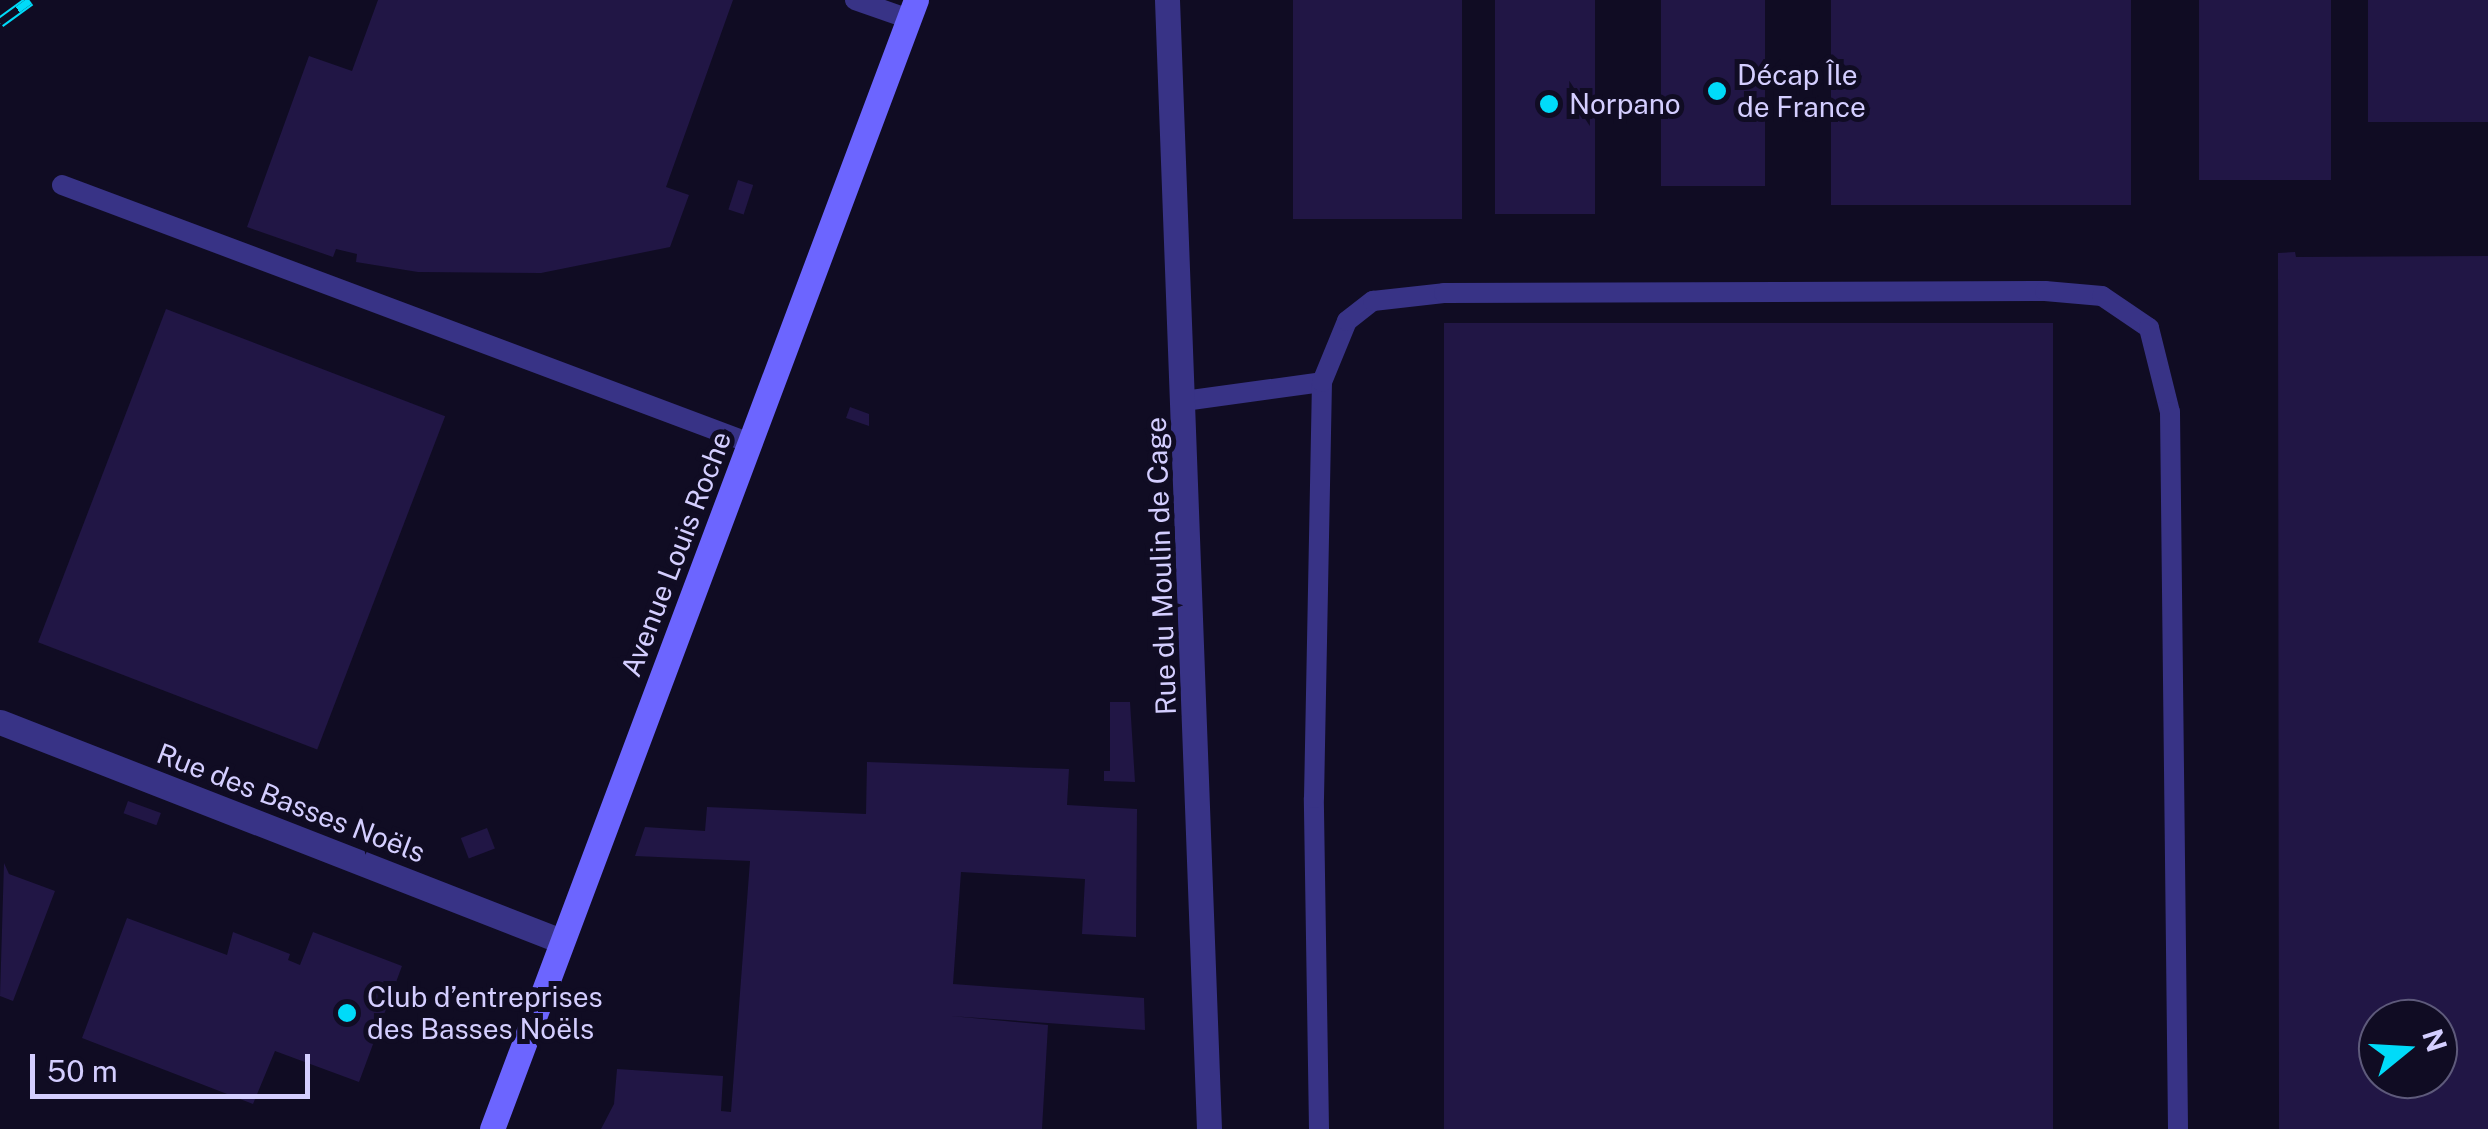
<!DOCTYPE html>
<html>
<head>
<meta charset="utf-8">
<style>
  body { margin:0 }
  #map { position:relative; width:2488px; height:1129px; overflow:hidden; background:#100c23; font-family:"Public Sans",sans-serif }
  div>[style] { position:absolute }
  .building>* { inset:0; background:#211645; transform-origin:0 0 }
  .lane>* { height:20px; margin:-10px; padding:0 10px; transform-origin:10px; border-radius:10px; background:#383386 }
  .street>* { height:25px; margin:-12.5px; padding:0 12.5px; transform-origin:12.5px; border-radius:12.5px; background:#383386 }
  .secondary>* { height:25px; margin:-12.5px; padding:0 12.5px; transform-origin:12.5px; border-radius:12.5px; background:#6c65ff }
  .rail>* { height:11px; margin-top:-5.5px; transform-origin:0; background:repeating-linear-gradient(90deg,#100c23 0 22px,#00dbf9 0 44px); box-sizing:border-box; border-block:2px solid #00dbf9 }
  .dots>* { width:28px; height:28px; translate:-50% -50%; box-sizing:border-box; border:5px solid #100c23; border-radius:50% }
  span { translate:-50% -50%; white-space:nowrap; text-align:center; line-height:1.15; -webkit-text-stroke:10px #100c23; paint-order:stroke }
  .poi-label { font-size:28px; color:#d4ceff }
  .left { translate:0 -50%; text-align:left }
  .street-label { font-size:28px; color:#d4ceff }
  .north { position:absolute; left:2358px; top:999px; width:100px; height:100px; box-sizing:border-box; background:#100c23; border:2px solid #5e5a7b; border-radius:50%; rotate:72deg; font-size:28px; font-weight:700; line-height:40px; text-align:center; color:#d4ceff }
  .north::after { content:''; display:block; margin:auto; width:35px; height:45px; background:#00dbf9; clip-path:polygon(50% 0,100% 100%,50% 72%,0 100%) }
  .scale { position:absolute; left:30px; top:1054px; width:280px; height:45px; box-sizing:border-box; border:5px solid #d4ceff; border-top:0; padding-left:12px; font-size:30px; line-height:35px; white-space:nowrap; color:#d4ceff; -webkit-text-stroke:8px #100c23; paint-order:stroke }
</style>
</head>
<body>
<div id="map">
  <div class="building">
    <div style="clip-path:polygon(378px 0,733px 0,666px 187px,689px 195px,670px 247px,541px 273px,418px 272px,356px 262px,357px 254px,336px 249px,333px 257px,247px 227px,309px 56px,352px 71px)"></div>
    <div style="left:1293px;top:0;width:169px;height:219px"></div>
    <div style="left:1495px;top:0;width:100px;height:214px"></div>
    <div style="left:1661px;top:0;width:104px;height:186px"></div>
    <div style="left:1831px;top:0;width:300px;height:205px"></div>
    <div style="left:2199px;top:0;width:132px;height:180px"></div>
    <div style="left:2368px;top:0;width:120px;height:122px"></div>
    <div style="left:738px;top:180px;width:16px;height:31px;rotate:18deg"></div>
    <div style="clip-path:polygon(evenodd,2295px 252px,2296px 257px,2488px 256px,2488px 1129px,2279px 1129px,2278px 253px,2295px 252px,2378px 1019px,2438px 1019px,2438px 1079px,2378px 1079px,2378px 1019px)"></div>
    <div style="left:166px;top:309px;width:299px;height:357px;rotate:21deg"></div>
    <div style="left:1444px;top:323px;width:609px;height:806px"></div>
    <div style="clip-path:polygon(850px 407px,869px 414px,869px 426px,846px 418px)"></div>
    <div style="clip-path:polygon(1110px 702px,1130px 702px,1135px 782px,1104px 781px,1104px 771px,1110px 771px)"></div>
    <div style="clip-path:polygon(867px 762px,1069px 769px,1067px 805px,1137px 809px,1136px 937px,1082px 934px,1085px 879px,961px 872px,953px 984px,1144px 998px,1145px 1030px,951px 1016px,1048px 1025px,1042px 1129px,601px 1129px,614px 1104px,617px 1069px,723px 1076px,721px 1111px,731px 1112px,750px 861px,635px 856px,645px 827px,705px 831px,707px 807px,866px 814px)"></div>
    <div style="left:128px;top:801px;width:35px;height:13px;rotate:20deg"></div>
    <div style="left:487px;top:828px;width:22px;height:28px;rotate:69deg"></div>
    <div style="clip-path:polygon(4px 863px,9px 874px,55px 891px,13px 1001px,0 996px)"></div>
    <div style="clip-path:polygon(127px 918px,227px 955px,233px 932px,290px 954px,288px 960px,300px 965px,313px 932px,402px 966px,359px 1082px,275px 1051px,253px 1104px,82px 1038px)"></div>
  </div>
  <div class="lane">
    <div style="left:855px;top:0;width:57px;rotate:19.4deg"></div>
    <div style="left:62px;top:185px;width:735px;rotate:20.56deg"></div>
    <div style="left:1184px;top:401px;width:139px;rotate:-7.8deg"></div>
    <div style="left:1319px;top:1129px;width:331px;rotate:-90.9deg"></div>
    <div style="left:1314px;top:798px;width:416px;rotate:-88.9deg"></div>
    <div style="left:1322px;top:382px;width:66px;rotate:-67.7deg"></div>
    <div style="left:1347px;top:321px;width:33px;rotate:-38deg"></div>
    <div style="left:1373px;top:301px;width:71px;rotate:-6.4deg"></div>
    <div style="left:1444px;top:293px;width:601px;rotate:-0.19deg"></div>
    <div style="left:2045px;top:291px;width:57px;rotate:5deg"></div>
    <div style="left:2102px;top:296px;width:57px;rotate:34.2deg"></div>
    <div style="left:2149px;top:328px;width:87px;rotate:76deg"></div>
    <div style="left:2170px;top:412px;width:717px;rotate:89.36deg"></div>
  </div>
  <div class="street">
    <div style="left:1167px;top:0;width:1130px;rotate:87.87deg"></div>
    <div style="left:0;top:722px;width:602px;rotate:21.32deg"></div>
  </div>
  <div class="secondary">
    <div style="left:492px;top:1129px;width:1206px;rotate:-69.42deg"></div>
  </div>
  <div class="rail">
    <div style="left:0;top:22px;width:37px;rotate:-36deg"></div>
  </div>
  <div class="dots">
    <div style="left:1717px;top:91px;background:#00dbf9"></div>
    <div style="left:1549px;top:104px;background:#00dbf9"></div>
    <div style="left:347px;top:1013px;background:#00dbf9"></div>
  </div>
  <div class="poi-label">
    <span class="left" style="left:1737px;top:91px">Décap Île<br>de France</span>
    <span class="left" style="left:1569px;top:104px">Norpano</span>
    <span class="left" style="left:367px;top:1013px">Club d’entreprises<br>des Basses Noëls</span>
  </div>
  <div class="street-label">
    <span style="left:676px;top:554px;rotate:-69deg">Avenue Louis Roche</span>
    <span style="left:1161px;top:566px;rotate:-92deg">Rue du Moulin de Cage</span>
    <span style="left:291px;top:803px;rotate:21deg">Rue des Basses Noëls</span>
  </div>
  <div class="north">N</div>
  <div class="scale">50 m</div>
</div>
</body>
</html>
